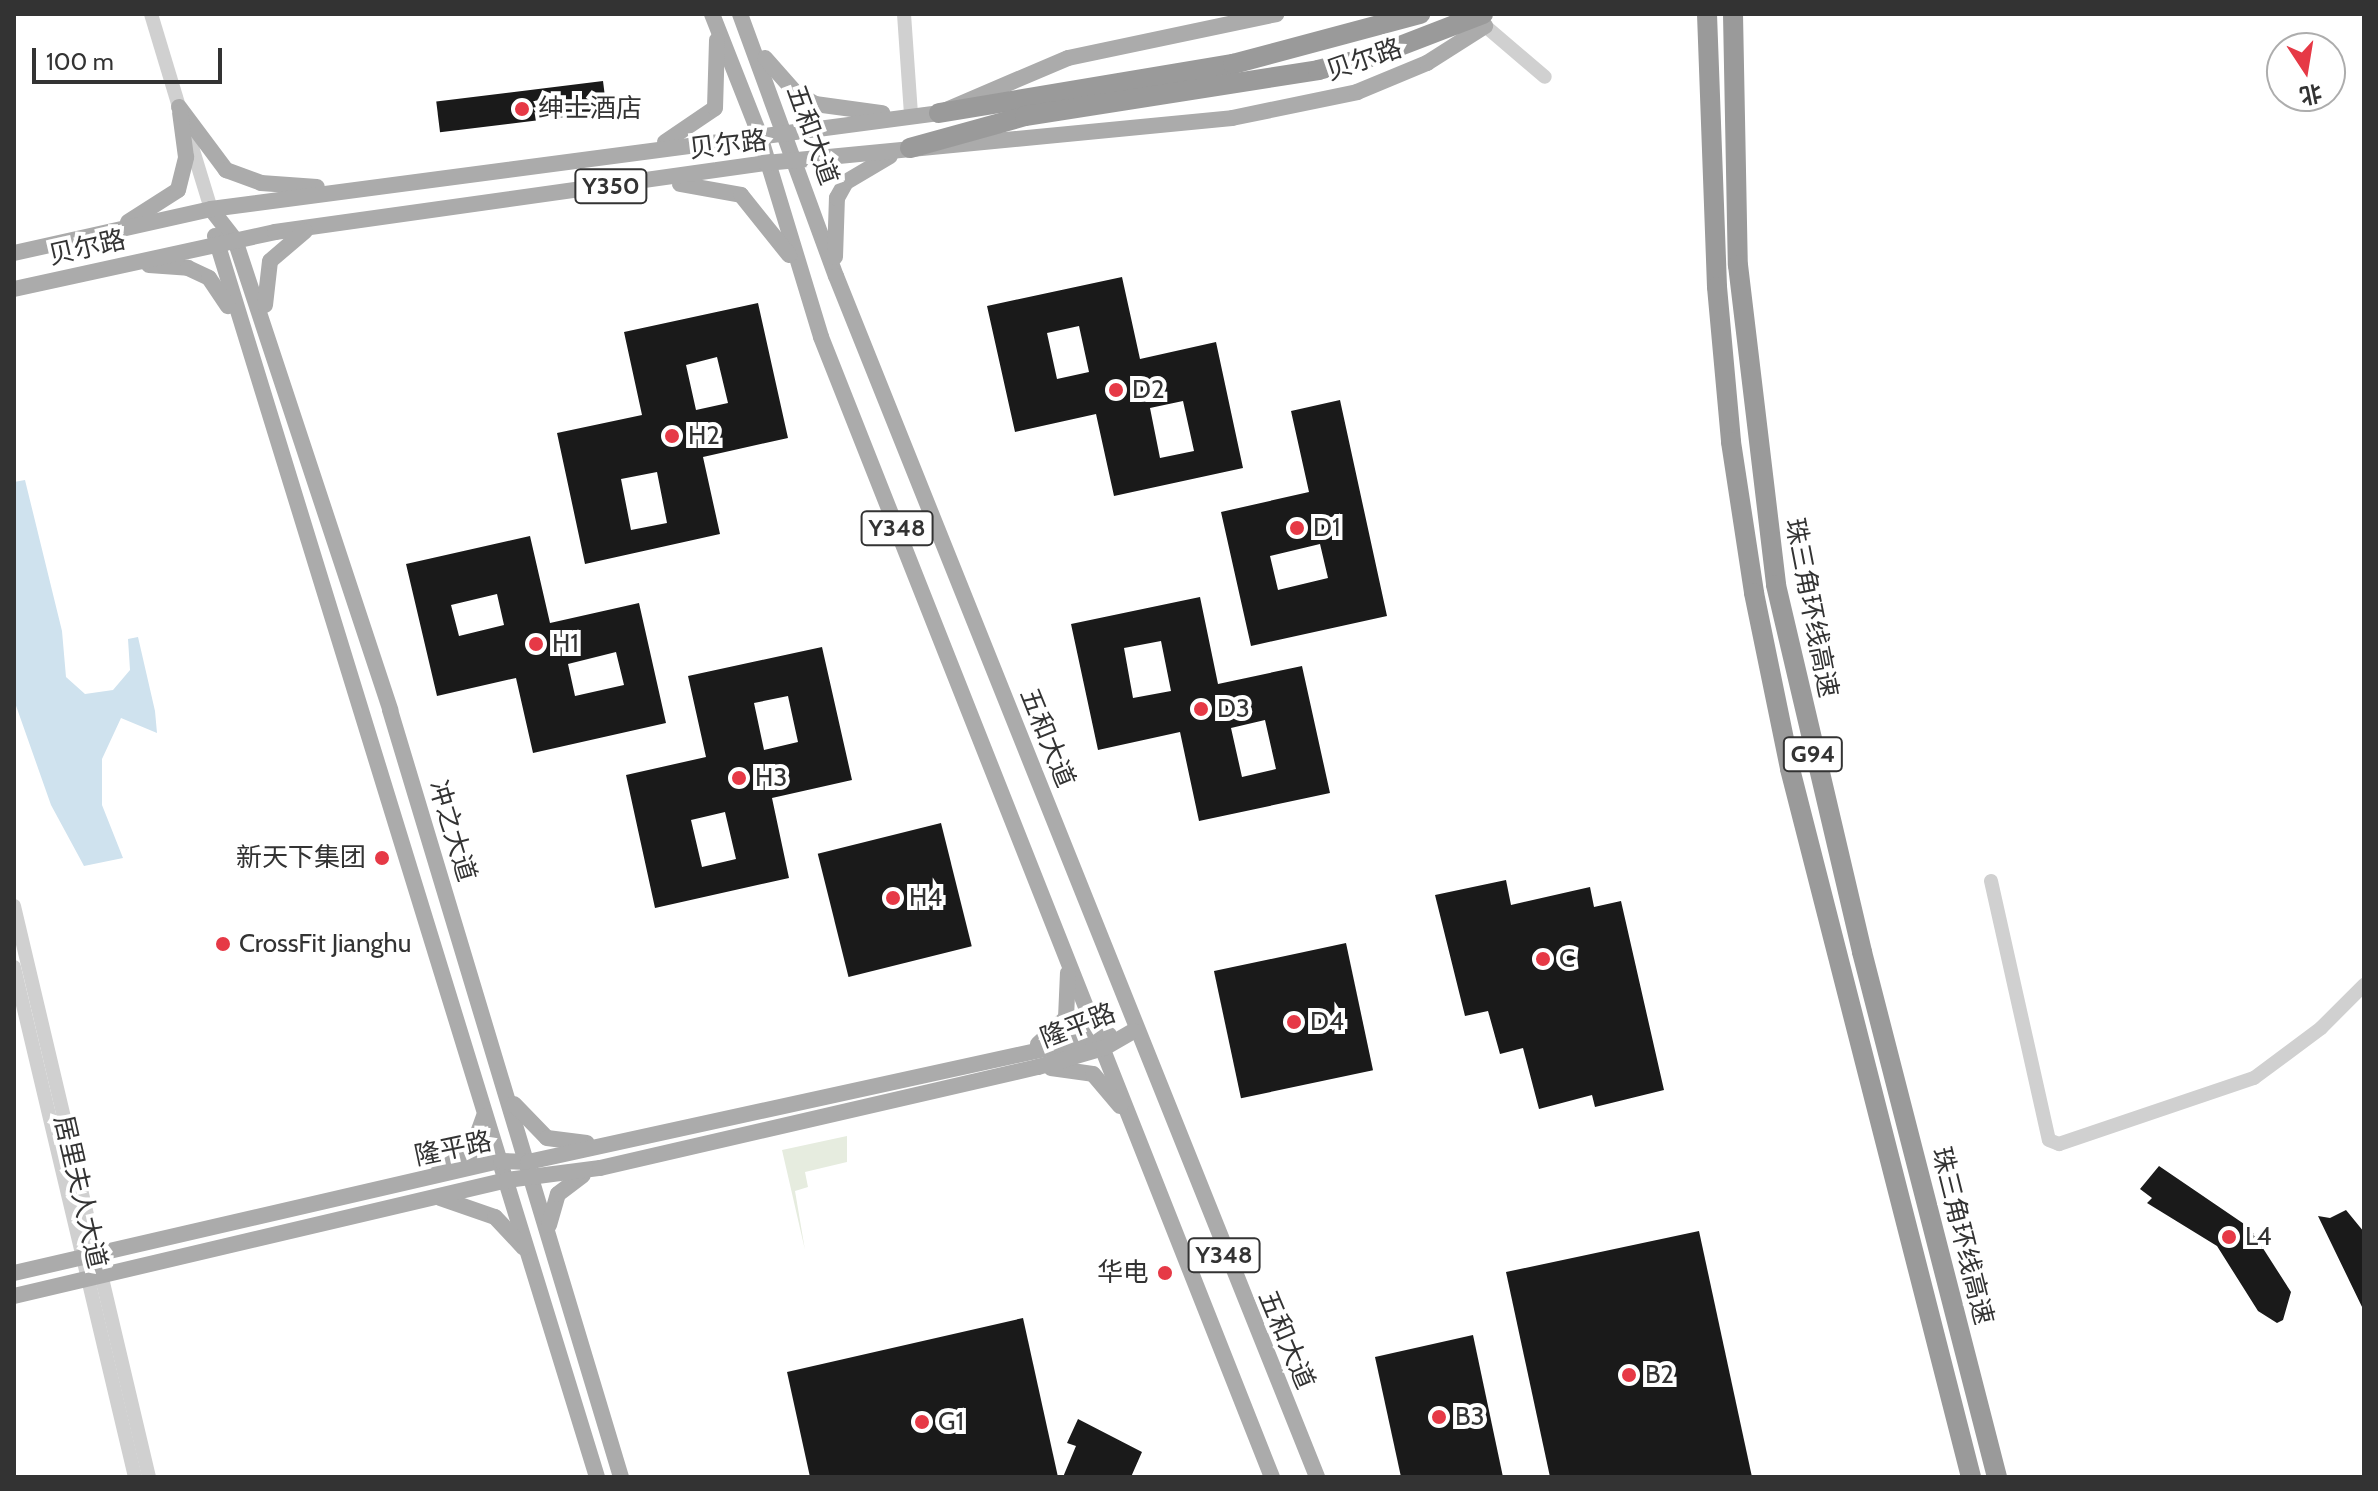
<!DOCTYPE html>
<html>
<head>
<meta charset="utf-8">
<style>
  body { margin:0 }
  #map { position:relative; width:2378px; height:1491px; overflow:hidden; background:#fff; font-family:Cabin,"Noto Sans SC",sans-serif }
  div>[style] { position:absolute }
  .green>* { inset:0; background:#e6ecdf }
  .water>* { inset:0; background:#cfe2ee }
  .building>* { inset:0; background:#1a1a1a; transform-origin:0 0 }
  .minor>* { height:14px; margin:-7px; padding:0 7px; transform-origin:7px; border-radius:7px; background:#d0d0d0 }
  .major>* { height:16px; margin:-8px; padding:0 8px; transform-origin:8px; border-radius:8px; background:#ababab }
  .highway>* { height:20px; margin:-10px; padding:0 10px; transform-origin:10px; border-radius:10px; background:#9a9a9a }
  .highway-bridge>* { height:20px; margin:-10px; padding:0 10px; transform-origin:10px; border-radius:10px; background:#9a9a9a }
  .dots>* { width:22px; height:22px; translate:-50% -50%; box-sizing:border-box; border:4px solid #fff; border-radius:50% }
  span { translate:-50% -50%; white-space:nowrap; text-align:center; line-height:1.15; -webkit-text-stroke:8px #fff; paint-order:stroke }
  .shield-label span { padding:2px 6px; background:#fff; border:2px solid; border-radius:6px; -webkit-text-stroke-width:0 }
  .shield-label { font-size:24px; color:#333; font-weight:700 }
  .street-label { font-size:26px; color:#333 }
  .poi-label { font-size:26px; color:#333 }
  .left { translate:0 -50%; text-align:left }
  .right { translate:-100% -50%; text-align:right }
  .frame { position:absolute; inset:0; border:16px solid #333; pointer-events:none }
  .north { position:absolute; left:2266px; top:32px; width:80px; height:80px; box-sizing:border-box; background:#fff; border:2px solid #adadad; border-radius:50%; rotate:168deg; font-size:22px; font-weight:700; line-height:32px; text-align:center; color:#333 }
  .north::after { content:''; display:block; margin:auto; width:28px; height:36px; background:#e63946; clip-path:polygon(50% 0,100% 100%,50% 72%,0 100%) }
  .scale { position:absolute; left:32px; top:48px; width:190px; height:36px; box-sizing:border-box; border:4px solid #333; border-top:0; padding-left:10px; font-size:24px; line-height:28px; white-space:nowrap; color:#333; -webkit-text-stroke:6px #fff; paint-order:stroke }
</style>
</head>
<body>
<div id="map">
  <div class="green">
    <div style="clip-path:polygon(847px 1136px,847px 1162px,805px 1172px,808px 1187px,795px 1191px,805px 1250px,782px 1150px)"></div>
  </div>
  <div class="water">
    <div style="clip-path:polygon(25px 480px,62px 631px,66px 677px,85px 694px,113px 690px,130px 670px,128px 639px,138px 637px,155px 711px,157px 733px,121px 718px,102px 759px,102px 805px,123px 858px,84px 866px,51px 805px,14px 700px,14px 482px)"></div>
  </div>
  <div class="building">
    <div style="left:603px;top:81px;width:31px;height:168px;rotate:83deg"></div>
    <div style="clip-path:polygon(evenodd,1122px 277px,1140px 359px,1216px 342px,1243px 468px,1114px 496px,1096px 414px,1015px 432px,987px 306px,1122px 277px,1079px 326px,1089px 372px,1057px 379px,1047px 333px,1079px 326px,1122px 277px,1183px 401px,1194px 451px,1160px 458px,1150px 408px,1183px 401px)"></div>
    <div style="clip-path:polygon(evenodd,758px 303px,788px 438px,703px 457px,720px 534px,585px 564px,557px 433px,642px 415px,624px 332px,758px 303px,717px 357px,728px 403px,696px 410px,686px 365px,717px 357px,758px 303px,657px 472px,667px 523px,631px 530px,621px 479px,657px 472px)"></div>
    <div style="clip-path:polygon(evenodd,1340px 400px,1387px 616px,1251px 646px,1221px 512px,1309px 492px,1291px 411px,1340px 400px,1320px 544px,1328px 578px,1278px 590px,1270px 556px,1320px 544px)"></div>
    <div style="clip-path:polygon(evenodd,530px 536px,550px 623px,639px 603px,666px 723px,533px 753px,516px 678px,437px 696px,406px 564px,530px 536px,497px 594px,504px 625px,459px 636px,451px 605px,497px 594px,530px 536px,616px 652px,624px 685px,575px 696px,568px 664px,616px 652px)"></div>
    <div style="clip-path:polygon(evenodd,1200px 597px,1218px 684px,1302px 666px,1330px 793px,1199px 821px,1180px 732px,1098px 750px,1071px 624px,1200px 597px,1161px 641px,1171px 691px,1133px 698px,1124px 648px,1161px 641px,1200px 597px,1265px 720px,1276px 769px,1242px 777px,1231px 728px,1265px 720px)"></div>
    <div style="clip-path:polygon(evenodd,822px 647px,852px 780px,772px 798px,789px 878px,655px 908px,626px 775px,706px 757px,688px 676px,822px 647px,788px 696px,798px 742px,764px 750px,754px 703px,788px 696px,822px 647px,725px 812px,736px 859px,702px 867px,691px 820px,725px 812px)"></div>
    <div style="left:941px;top:823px;width:127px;height:127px;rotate:76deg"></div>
    <div style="clip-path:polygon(1506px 880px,1511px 905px,1590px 887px,1594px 907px,1621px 901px,1664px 1090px,1595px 1107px,1592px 1095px,1539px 1109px,1523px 1048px,1500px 1054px,1488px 1011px,1465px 1016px,1435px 895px)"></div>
    <div style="left:1346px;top:943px;width:130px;height:135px;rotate:78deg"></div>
    <div style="clip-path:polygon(2159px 1166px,2250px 1228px,2291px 1292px,2283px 1320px,2277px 1323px,2258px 1311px,2217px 1246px,2147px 1203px,2152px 1198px,2140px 1189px)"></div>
    <div style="clip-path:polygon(2346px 1210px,2364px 1232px,2364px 1311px,2318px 1216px,2330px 1218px)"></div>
    <div style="clip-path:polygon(1699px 1231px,1752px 1477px,1550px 1477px,1506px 1272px)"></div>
    <div style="clip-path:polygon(1023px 1318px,1058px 1477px,810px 1477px,787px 1372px)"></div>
    <div style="clip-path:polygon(1473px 1335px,1503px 1477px,1401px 1477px,1375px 1357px)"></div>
    <div style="clip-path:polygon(1078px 1419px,1142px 1452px,1131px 1477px,1063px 1477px,1076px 1446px,1067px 1443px)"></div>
  </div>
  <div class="minor">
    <div style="left:151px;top:14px;width:108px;rotate:73.2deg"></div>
    <div style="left:904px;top:14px;width:101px;rotate:86deg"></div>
    <div style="left:1477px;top:19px;width:89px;rotate:40.5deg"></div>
    <div style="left:189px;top:137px;width:75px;rotate:73deg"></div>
    <div style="left:1991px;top:881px;width:265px;rotate:77.4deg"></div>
    <div style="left:2049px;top:1140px;width:11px;rotate:22deg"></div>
    <div style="left:2059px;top:1144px;width:206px;rotate:-18.7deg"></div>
    <div style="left:2254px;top:1078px;width:84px;rotate:-36.7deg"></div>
    <div style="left:2321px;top:1028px;width:61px;rotate:-45deg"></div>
    <div style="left:14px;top:906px;width:587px;rotate:76.7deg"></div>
    <div style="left:14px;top:967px;width:524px;rotate:76.65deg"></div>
  </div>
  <div class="major">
    <div style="left:712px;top:14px;width:131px;rotate:68.5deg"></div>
    <div style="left:760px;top:136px;width:210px;rotate:73.1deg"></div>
    <div style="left:821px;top:337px;width:1226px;rotate:68.42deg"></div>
    <div style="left:740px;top:14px;width:279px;rotate:69.9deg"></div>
    <div style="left:836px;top:276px;width:1294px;rotate:68.17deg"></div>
    <div style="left:765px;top:58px;width:47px;rotate:48.5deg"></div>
    <div style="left:796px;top:93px;width:22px;rotate:30deg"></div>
    <div style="left:815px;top:104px;width:68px;rotate:7.7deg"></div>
    <div style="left:179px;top:107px;width:79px;rotate:53.3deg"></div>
    <div style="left:226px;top:170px;width:37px;rotate:20deg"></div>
    <div style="left:261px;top:183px;width:56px;rotate:4.1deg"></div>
    <div style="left:665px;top:142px;width:60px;rotate:-34.2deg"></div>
    <div style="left:715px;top:108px;width:68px;rotate:-88.3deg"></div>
    <div style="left:680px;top:184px;width:62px;rotate:10.2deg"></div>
    <div style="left:741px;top:195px;width:77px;rotate:51.3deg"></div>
    <div style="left:211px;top:209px;width:39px;rotate:52deg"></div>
    <div style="left:235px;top:240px;width:495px;rotate:71.7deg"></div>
    <div style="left:390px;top:710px;width:801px;rotate:73.24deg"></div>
    <div style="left:128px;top:222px;width:59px;rotate:-32.6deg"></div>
    <div style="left:178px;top:190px;width:34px;rotate:-76deg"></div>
    <div style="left:186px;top:157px;width:45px;rotate:-97.6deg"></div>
    <div style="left:215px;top:236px;width:1298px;rotate:72.89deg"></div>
    <div style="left:14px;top:253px;width:202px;rotate:-12.6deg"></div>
    <div style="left:211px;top:209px;width:734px;rotate:-7.51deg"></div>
    <div style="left:939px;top:113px;width:140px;rotate:-23.1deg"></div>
    <div style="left:1068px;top:58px;width:213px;rotate:-11.9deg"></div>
    <div style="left:835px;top:257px;width:59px;rotate:-88.1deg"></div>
    <div style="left:837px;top:198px;width:18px;rotate:-61deg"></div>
    <div style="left:846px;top:182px;width:51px;rotate:-30.6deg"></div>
    <div style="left:149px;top:265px;width:39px;rotate:4deg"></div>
    <div style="left:188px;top:268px;width:23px;rotate:25deg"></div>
    <div style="left:209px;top:278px;width:34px;rotate:56deg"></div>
    <div style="left:14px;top:289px;width:267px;rotate:-12.3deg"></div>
    <div style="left:275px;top:232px;width:496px;rotate:-8deg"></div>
    <div style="left:766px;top:163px;width:468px;rotate:-5.5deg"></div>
    <div style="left:1232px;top:118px;width:128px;rotate:-11.7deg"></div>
    <div style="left:1357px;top:92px;width:76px;rotate:-22.5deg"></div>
    <div style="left:1427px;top:63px;width:69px;rotate:-32.5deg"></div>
    <div style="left:265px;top:305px;width:44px;rotate:-83.5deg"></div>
    <div style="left:270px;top:261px;width:46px;rotate:-40.6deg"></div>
    <div style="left:1038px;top:1044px;width:38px;rotate:-43deg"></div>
    <div style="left:1066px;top:1018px;width:45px;rotate:-87.5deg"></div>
    <div style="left:1051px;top:1068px;width:42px;rotate:8.1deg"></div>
    <div style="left:1093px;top:1074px;width:42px;rotate:49.8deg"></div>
    <div style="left:514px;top:1104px;width:47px;rotate:45.9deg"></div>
    <div style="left:547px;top:1138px;width:40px;rotate:7.1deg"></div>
    <div style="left:439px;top:1170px;width:37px;rotate:-29deg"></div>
    <div style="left:471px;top:1152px;width:38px;rotate:-70deg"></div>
    <div style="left:440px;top:1198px;width:58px;rotate:19.1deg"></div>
    <div style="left:495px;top:1217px;width:42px;rotate:46.9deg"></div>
    <div style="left:549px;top:1225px;width:32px;rotate:-74deg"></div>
    <div style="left:558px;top:1194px;width:31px;rotate:-37deg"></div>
    <div style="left:14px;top:1273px;width:500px;rotate:-13deg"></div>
    <div style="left:501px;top:1161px;width:27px;rotate:2deg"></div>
    <div style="left:528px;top:1162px;width:595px;rotate:-12.33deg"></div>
    <div style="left:14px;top:1296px;width:506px;rotate:-13.24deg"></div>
    <div style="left:507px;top:1180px;width:94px;rotate:-7.4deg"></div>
    <div style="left:600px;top:1168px;width:449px;rotate:-13deg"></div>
    <div style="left:1038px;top:1067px;width:69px;rotate:-16.1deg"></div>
    <div style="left:1104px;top:1048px;width:34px;rotate:-30deg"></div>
  </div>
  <div class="highway">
    <div style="left:1707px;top:14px;width:273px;rotate:87.9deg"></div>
    <div style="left:1717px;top:287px;width:156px;rotate:84.8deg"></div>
    <div style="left:1731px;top:442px;width:153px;rotate:81.3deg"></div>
    <div style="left:1754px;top:593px;width:180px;rotate:78.4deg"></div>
    <div style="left:1790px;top:769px;width:731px;rotate:75.66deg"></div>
    <div style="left:1733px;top:14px;width:251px;rotate:88.9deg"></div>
    <div style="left:1738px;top:265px;width:322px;rotate:83.2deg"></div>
    <div style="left:1776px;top:585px;width:377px;rotate:76.8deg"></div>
    <div style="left:1862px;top:952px;width:542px;rotate:75.58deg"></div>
    <div style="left:939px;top:113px;width:298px;rotate:-9.5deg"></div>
    <div style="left:1233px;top:64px;width:194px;rotate:-15deg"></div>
    <div style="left:910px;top:148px;width:119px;rotate:-15.5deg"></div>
    <div style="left:1025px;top:116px;width:297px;rotate:-8.9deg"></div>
  </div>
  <div class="highway-bridge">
    <div style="left:1318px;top:70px;width:58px;rotate:-14deg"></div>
    <div style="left:1374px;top:56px;width:117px;rotate:-21.1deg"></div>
  </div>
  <div class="dots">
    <div style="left:522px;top:109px;background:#e63946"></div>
    <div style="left:1116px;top:390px;background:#e63946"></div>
    <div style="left:672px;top:436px;background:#e63946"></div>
    <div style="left:1297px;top:528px;background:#e63946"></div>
    <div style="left:536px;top:644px;background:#e63946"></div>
    <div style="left:1201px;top:709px;background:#e63946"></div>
    <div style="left:739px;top:778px;background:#e63946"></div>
    <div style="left:382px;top:858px;background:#e63946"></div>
    <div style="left:893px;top:898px;background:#e63946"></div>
    <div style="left:223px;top:944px;background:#e63946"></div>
    <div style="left:1543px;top:959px;background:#e63946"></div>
    <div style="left:1294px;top:1022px;background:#e63946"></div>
    <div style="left:2229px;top:1237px;background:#e63946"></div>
    <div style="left:1165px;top:1273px;background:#e63946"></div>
    <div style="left:1629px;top:1375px;background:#e63946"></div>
    <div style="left:1439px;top:1417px;background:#e63946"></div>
    <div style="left:922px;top:1422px;background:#e63946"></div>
  </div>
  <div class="shield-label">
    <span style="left:611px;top:186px">Y350</span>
    <span style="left:897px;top:528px">Y348</span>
    <span style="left:1813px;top:754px">G94</span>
    <span style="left:1224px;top:1255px">Y348</span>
  </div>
  <div class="street-label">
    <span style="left:1364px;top:60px;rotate:-19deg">贝尔路</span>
    <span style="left:812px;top:135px;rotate:70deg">五和大道</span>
    <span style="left:728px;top:145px;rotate:-7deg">贝尔路</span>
    <span style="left:87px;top:248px;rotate:-13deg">贝尔路</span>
    <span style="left:1811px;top:608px;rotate:79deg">珠三角环线高速</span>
    <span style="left:1047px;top:738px;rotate:68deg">五和大道</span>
    <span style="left:452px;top:831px;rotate:73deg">冲之大道</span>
    <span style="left:1078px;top:1026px;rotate:-21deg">隆平路</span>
    <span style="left:453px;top:1149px;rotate:-12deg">隆平路</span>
    <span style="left:80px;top:1192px;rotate:77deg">居里夫人大道</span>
    <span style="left:1962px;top:1236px;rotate:76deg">珠三角环线高速</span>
    <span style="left:1286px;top:1340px;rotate:67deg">五和大道</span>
  </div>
  <div class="poi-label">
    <span class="left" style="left:538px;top:109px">绅士酒店</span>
    <span class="left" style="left:1132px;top:390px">D2</span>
    <span class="left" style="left:688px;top:436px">H2</span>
    <span class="left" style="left:1313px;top:528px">D1</span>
    <span class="left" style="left:552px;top:644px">H1</span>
    <span class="left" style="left:1217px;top:709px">D3</span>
    <span class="left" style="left:755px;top:778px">H3</span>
    <span class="right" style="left:366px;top:858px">新天下集团</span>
    <span class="left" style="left:909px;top:898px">H4</span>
    <span class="left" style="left:239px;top:944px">CrossFit Jianghu</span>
    <span class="left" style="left:1559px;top:959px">C</span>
    <span class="left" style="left:1310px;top:1022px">D4</span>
    <span class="left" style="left:2245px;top:1237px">L4</span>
    <span class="right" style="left:1149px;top:1273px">华电</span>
    <span class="left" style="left:1645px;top:1375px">B2</span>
    <span class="left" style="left:1455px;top:1417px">B3</span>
    <span class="left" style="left:938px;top:1422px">G1</span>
  </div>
  <div class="frame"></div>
  <div class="north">北</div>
  <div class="scale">100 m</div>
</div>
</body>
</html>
